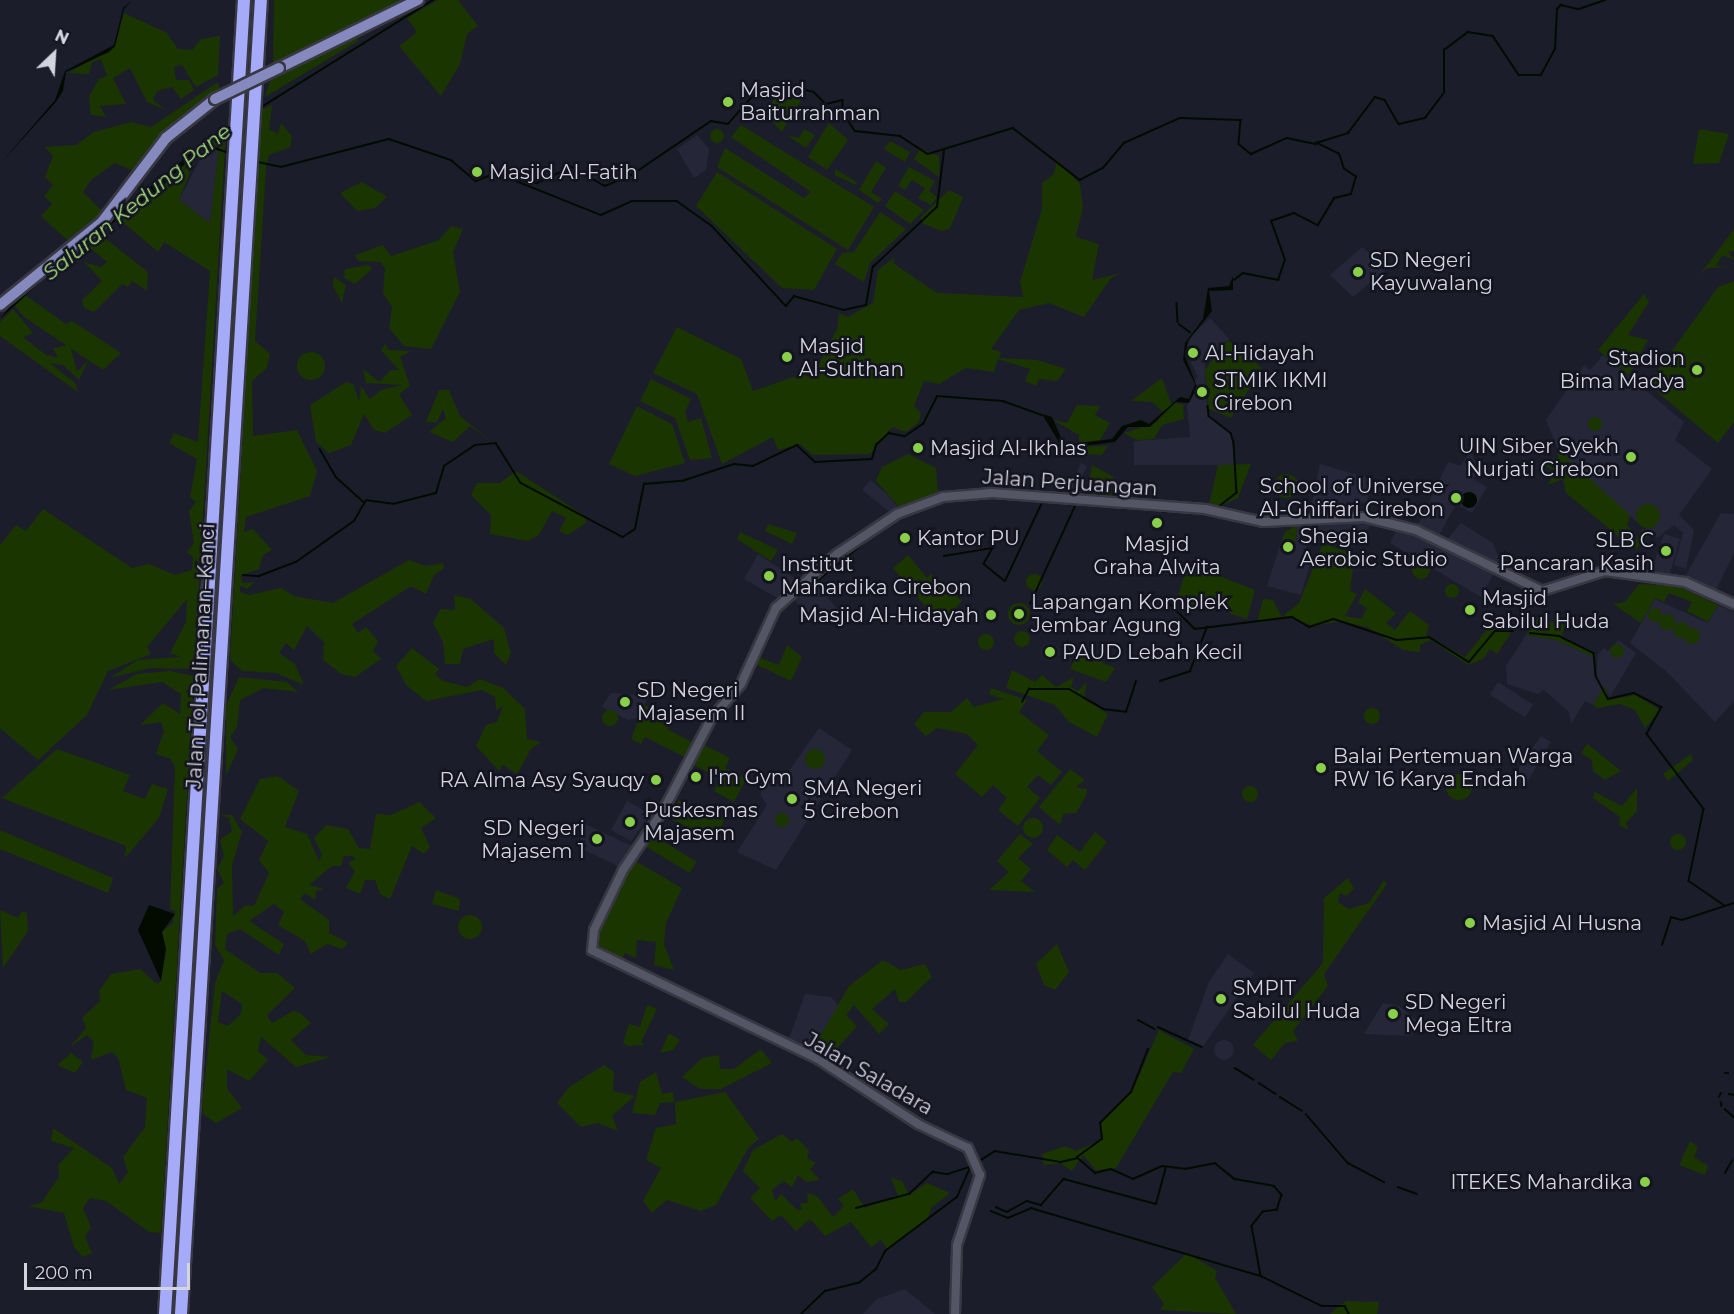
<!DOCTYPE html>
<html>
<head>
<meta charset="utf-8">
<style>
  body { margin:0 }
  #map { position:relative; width:1734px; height:1314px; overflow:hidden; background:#1c1d2a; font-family:Montserrat,sans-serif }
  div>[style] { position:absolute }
  .built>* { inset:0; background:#252738; transform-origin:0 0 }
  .round { border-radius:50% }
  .green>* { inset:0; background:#1b3500; transform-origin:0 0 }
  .water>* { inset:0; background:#030b00 }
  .stream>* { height:1.5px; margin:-0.75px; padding:0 0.75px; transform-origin:0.75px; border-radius:0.75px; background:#030b00 }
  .roads { filter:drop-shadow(2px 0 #383843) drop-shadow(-2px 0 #383843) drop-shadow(0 2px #383843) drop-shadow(0 -2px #383843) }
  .minor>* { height:8px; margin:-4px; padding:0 4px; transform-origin:4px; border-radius:4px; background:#555665 }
  .major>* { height:10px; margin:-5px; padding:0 5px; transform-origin:5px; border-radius:5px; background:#8589be }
  .highway>* { height:12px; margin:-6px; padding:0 6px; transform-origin:6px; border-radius:6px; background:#a5abf9 }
  .bridges { filter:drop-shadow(2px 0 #383843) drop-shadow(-2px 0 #383843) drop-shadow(0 2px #383843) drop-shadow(0 -2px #383843) }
  .major-bridge>* { height:10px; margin:-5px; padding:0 5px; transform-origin:5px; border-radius:5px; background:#8589be }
  .dots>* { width:16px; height:16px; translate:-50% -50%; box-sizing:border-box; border:3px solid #131420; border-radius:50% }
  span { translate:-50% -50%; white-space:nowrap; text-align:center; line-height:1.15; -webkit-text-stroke:5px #131420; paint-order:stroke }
  .poi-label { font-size:20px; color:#d3d4dd }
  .left { translate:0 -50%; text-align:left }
  .right { translate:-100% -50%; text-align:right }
  .street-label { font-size:20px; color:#d3d4dd }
  .water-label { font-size:21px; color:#a8df7d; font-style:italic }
  .north { position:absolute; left:24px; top:24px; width:60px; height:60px; -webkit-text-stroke:4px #131420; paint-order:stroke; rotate:25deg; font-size:16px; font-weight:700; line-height:24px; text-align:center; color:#d3d4dd }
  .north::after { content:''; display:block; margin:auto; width:21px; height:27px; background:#d3d4dd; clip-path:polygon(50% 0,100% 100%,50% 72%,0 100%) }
  .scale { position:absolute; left:24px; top:1263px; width:166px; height:27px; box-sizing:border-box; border:3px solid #d3d4dd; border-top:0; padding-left:8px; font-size:18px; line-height:21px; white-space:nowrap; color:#d3d4dd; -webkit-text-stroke:4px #131420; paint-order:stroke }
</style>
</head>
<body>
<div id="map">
  <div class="built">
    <div style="clip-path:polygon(697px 135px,709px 149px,706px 170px,694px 178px,677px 149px)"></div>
    <div style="clip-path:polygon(206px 148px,219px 149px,210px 223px,179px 200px)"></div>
    <div style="clip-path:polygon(1362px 247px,1387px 269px,1353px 297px,1330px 275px)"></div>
    <div style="clip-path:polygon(1210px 318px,1229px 339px,1205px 362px,1207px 412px,1232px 436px,1234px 465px,1134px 465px,1134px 441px,1190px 437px,1187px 406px,1197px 376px,1186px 351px,1191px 336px)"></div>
    <div style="clip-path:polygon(1603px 355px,1684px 422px,1675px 440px,1712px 469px,1679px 515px,1694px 530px,1686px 569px,1674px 565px,1683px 533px,1674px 525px,1657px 538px,1584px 478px,1558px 450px,1546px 420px,1584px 365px,1590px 370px)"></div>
    <div style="clip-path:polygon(1471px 451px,1478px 471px,1473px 479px,1487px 487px,1472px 513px,1456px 504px,1438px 537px,1417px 527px,1448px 462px,1460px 466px)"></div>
    <div style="clip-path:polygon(1081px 463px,1087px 466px,1074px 493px,1068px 493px)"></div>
    <div style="clip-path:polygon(1320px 464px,1371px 479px,1367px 502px,1357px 503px,1357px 511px,1310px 512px)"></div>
    <div style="clip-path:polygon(870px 480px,886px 493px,898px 507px,890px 512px,862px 490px)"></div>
    <div style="clip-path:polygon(1721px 513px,1734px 514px,1734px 553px,1716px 590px,1686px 575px)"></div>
    <div style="clip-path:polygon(1319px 523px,1343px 521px,1372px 523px,1355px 547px,1333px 542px,1334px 533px,1318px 530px)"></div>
    <div style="clip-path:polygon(1461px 523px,1493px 543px,1500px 561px,1481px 597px,1390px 543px,1398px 527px,1442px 546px)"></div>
    <div style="clip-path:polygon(1316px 524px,1300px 563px,1310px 565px,1301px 595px,1267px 586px,1282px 539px,1296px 542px,1297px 525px)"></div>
    <div style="clip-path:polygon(1664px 534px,1680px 539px,1670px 573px,1651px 571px)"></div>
    <div style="clip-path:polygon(758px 554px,799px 581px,779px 599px,744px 579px)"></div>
    <div style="clip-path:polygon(814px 582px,842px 614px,833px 622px,820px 608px,809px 617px,794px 600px)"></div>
    <div style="clip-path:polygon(1655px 599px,1708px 623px,1718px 605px,1734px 612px,1734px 701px,1715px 722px,1667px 672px,1630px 643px)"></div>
    <div style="clip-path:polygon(1526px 635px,1557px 640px,1594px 656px,1596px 683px,1598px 654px,1604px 648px,1608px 651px,1618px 640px,1636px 653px,1610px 697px,1605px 686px,1593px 705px,1585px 701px,1571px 724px,1569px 712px,1544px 690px,1538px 694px,1507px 684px,1506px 666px)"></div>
    <div class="round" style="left:1041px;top:643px;width:18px;height:18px"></div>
    <div style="left:1498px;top:682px;width:42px;height:15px;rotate:33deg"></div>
    <div style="clip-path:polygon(610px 694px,614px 693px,648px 697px,637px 718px,628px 720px,602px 707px)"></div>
    <div style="clip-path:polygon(819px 728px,852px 750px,776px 870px,737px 852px,767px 805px,760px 794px,767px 782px,780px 784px)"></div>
    <div style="clip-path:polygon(1541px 736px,1551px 742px,1526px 784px,1513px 776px)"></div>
    <div style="clip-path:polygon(627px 801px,651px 814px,631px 841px,611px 830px)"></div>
    <div style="left:585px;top:824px;width:52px;height:24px;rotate:25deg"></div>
    <div style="clip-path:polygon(1228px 954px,1254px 973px,1202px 1048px,1188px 1040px,1209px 982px)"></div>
    <div style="clip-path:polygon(805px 994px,831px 997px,839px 1006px,811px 1052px,788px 1041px)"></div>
    <div style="clip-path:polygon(1383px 1003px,1399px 1006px,1419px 1022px,1411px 1036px,1364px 1034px)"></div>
    <div class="round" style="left:1214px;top:1040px;width:20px;height:20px"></div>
    <div style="clip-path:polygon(905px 1289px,935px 1314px,863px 1314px,877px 1299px)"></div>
  </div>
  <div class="green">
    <div style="clip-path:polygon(274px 0,413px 0,273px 67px)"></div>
    <div style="clip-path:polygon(438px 0,458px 0,478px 26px,467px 34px,460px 64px,441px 96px,399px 46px,417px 32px,407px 18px)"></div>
    <div style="clip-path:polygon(124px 13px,167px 33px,178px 49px,192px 50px,201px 39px,220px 36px,218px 75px,196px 87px,182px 65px,174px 67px,176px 80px,189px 80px,194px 90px,181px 99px,172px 87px,157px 91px,153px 100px,166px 110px,147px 102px,130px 68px,113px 78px,126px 104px,100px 106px,106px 117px,91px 115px,89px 96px,99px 79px,107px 76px,101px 59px,92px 62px,89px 74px,68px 73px,115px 47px)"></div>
    <div style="clip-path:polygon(359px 34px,358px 41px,265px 97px,270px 81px)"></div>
    <div style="clip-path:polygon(218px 82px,221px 93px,194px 106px,164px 132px,136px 172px,115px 163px,92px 179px,83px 192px,103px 212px,67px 240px,41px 216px,52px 204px,44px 196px,53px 185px,45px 177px,53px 156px,45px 147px,76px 145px,94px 132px,131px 122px,151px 127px)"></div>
    <div style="clip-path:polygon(793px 92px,803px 97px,791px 117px,779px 109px,775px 115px,787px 123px,782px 132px,765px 114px,776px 96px,786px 102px)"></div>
    <div style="clip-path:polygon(272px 105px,269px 129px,278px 134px,281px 123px,292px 136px,290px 147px,269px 155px,266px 168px,255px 341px,270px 354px,267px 368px,252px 381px,253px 436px,297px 430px,317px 471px,310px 496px,246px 517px,244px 532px,253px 529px,272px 550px,263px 555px,259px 569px,241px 575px,242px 583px,254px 582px,248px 589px,240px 586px,240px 592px,249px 595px,281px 588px,294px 596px,333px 603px,409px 560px,426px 566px,443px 563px,444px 568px,434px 575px,426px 594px,411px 586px,352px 624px,358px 633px,366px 627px,378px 641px,373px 651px,381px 659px,355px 677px,341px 674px,323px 660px,324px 642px,307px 626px,294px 650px,286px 643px,279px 653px,295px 664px,304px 685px,276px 673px,242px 671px,230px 660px,261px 110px)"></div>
    <div style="clip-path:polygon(819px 107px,828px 113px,823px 123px,800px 115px,804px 108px,815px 113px)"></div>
    <div style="clip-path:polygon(829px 123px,848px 140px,827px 170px,808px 157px)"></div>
    <div style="clip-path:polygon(741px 125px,874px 207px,848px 250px,717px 167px,725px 148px,804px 198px,811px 192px,731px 137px)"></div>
    <div class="round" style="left:710px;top:129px;width:14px;height:14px"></div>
    <div style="clip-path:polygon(804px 129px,815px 135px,806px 148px,787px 135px,799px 138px)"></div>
    <div style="clip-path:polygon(1699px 129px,1729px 134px,1719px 163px,1693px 164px)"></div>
    <div style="clip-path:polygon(226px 130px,194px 669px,150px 668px,110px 678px,138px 660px,181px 657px,170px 653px,186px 622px,187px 599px,147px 647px,151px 654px,108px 671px,87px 715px,38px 760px,0 728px,0 545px,16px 525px,26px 531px,43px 509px,132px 568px,149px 564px,175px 575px,192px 570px,193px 557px,187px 552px,194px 543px,189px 511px,196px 502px,190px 497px,197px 459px,169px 443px,174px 433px,198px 442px,210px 271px,164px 242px,158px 252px,119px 219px,199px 150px,179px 200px,210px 223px,219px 147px,205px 145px)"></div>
    <div style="clip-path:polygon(890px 141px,910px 152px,905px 162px,884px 149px)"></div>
    <div style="clip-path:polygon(920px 149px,939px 156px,939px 177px,914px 159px)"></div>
    <div style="clip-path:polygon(1057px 160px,1080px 184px,1083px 207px,1076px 237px,1099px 244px,1092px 280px,1122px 273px,1111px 278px,1084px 317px,1049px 303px,1019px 310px,991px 349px,1001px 352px,999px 358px,1037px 360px,1066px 369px,1057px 381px,1039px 379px,1036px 386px,1025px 381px,1030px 369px,998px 359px,994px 372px,966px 368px,939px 384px,924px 381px,914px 406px,921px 413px,919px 422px,906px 432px,892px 427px,870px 454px,813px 455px,800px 444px,778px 450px,773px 437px,722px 464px,697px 394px,653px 373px,677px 327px,741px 359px,753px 391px,802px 374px,812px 378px,837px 329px,839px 313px,848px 317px,873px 303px,878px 270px,895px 257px,893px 263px,937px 293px,1023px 297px,1020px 282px,1042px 209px,1042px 183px,1054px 174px)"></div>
    <div style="clip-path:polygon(876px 161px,886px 168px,871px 192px,882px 199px,878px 203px,859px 190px)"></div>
    <div style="clip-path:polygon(909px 167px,935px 181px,929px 191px,937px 197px,931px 205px,918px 198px,925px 188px,912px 180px,905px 190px,898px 186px)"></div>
    <div style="clip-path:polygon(835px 169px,857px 182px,855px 185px,835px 175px)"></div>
    <div style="clip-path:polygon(717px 172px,837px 249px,814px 290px,782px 288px,696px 206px)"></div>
    <div style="clip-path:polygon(362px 182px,387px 197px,375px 208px,357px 211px,340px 193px)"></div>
    <div style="clip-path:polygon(949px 190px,963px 197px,950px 229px,941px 231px,922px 223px,921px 217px)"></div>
    <div style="clip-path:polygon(895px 191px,924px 210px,910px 224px,885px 206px)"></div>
    <div style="clip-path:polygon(880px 212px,906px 229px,870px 263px,864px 282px,835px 264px,842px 253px,854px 252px)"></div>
    <div style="clip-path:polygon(451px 226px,463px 229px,453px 252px,460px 292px,431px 349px,404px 346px,389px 328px,392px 307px,383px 293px,385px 268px,380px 262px,358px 261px,355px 255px,383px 245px,391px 256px,439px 240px)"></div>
    <div style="clip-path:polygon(1734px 229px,1734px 251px,1728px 252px,1734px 260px,1722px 255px,1716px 266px,1734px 267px,1707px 268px,1699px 276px)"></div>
    <div style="clip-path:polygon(101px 235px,148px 272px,147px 291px,132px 281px,128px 287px,122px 284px,94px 312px,84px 308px,82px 300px,102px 281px,84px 262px,101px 267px,107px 262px,88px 246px)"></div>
    <div style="clip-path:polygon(368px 265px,372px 269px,355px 284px,344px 278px,345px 269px)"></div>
    <div style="clip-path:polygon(334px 277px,346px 285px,342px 303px,333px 286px)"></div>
    <div style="clip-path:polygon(1734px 281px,1734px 422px,1718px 443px,1648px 384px,1718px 287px)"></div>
    <div style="clip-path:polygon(1644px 294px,1649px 302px,1628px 335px,1648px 340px,1629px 375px,1598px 350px)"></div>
    <div style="clip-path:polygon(25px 295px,66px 324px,72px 321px,121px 353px,103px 370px,24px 317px,15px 306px)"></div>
    <div style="clip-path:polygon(13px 309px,33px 333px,23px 337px,46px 355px,58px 358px,53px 348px,70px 345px,77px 372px,89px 359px,79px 380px,63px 365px,50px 363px,75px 383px,78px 392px,0 336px,0 322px)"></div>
    <div style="clip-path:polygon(1228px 340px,1262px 368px,1231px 418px,1209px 409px,1205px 370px)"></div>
    <div style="clip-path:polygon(385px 344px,389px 350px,411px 351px,400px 357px,410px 386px,399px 394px,412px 415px,385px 433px,374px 430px,364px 414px,351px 445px,329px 453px,316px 442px,310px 405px,346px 382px,353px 384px,359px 401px,361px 386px,370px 399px,381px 390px,403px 385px,366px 383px,363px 369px,379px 382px,391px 370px,399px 370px,381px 350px)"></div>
    <div class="round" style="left:297px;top:352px;width:28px;height:28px"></div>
    <div style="clip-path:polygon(1162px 378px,1171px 403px,1183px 404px,1184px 419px,1162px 425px,1154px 439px,1137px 440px,1124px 433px,1157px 422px,1163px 412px,1152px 402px,1131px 401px)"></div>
    <div style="clip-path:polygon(651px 379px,691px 399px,685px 412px,688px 422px,701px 418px,712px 458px,690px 460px,675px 418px,640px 401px)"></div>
    <div style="clip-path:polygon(439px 390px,449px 390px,460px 416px,492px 442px,470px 426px,453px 442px,429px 432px,446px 418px,443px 409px,437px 422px,426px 422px)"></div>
    <div style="clip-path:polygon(1077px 405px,1100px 406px,1095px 415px,1110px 423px,1100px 440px,1079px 443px,1079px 435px,1053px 420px,1067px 423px)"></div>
    <div style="clip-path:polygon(637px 406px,672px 424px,685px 463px,635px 476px,609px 464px)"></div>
    <div class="round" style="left:1588px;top:417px;width:14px;height:14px"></div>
    <div style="clip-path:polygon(1108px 446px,1102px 455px,1074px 453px,1076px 447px)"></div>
    <div style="clip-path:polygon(1558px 450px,1630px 515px,1627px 526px,1635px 533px,1630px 546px,1566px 493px,1563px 479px,1548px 485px,1554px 471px,1542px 463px,1558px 458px)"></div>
    <div style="clip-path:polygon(908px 454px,936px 468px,938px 492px,900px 508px,876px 481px,882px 467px)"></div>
    <div style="clip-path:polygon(1251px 464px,1238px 498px,1218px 507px,1209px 504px,1218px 465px)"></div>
    <div style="clip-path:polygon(1092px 465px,1114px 477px,1109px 490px,1114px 496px,1087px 493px)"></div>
    <div style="clip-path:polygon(516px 471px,585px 516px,586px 523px,568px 535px,559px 531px,566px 518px,552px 511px,539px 535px,528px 541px,490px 534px,491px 515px,471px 495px,477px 483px,500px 483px)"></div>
    <div class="round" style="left:1274px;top:474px;width:24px;height:24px"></div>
    <div class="round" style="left:1636px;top:504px;width:24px;height:24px"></div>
    <div style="clip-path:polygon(768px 524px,797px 533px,792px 544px,765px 531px)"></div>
    <div style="clip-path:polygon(1297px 525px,1296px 542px,1282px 539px,1285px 532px)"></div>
    <div style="clip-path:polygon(1643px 528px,1647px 537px,1636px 549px,1633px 545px)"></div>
    <div style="clip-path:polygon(740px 532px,778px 550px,771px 561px,737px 539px)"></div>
    <div style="clip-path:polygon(1323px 543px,1355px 555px,1350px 591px,1357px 594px,1345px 616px,1361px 619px,1367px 608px,1358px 603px,1365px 589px,1396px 613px,1386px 623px,1395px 630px,1410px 611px,1429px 625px,1426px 635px,1465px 657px,1489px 627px,1511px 633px,1497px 654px,1490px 649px,1483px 659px,1468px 665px,1431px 640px,1420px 645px,1420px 652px,1403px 650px,1369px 628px,1342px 621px,1313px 626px,1290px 617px,1257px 623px,1263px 599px,1273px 600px,1282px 617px,1299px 603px)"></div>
    <div style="clip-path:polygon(908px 555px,927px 578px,931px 574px,962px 601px,944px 621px,936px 619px,893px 568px)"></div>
    <div class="round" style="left:1412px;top:561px;width:18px;height:18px"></div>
    <div style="clip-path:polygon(1188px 564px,1255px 590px,1247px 619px,1229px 613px,1228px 603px,1219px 610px,1202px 610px,1177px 599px)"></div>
    <div class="round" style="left:1026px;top:574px;width:16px;height:16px"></div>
    <div class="round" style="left:1445px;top:584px;width:14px;height:14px"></div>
    <div style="clip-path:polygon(1639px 584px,1677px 586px,1718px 605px,1708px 622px,1687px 611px,1692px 602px,1669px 593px,1664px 602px,1655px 598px,1641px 623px,1613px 604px,1625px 602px)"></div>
    <div style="clip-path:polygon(454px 595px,471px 599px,504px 628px,511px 653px,506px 665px,494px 653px,494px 639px,463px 649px,460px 664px,445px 664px,443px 642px,433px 623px,440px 609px,455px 610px)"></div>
    <div class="round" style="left:1008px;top:603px;width:22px;height:22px"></div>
    <div class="round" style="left:1648px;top:608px;width:14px;height:14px"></div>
    <div class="round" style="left:1659px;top:614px;width:16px;height:16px"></div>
    <div style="clip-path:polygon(1537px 619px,1565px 625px,1561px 638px,1591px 652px,1595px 657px,1595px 658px,1557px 640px,1526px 635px)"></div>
    <div class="round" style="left:1673px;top:622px;width:16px;height:16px"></div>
    <div class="round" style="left:1684px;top:628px;width:16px;height:16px"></div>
    <div class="round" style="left:1014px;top:631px;width:16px;height:16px"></div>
    <div class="round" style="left:978px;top:634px;width:16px;height:16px"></div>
    <div class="round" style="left:1610px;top:644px;width:14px;height:14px"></div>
    <div style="clip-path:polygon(787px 645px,802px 657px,791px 681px,755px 664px,758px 657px,779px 665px)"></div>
    <div style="clip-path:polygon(412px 648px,439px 669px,435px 674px,443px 681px,467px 687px,480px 679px,503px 688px,525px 709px,527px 739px,541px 742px,531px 749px,517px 774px,503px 765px,499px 771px,476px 746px,486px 725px,497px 722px,503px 706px,496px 710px,495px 697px,482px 690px,426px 701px,406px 685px,396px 666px)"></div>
    <div style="clip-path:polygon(1078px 652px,1115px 668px,1106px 682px,1070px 669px)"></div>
    <div style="clip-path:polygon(1012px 670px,1035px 682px,1042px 675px,1056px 687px,1074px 677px,1071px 687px,1078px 691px,1087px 682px,1084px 699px,1108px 714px,1097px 737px,1069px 722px,1055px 705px,1006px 688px)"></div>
    <div style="clip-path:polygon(169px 671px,194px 676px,161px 1233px,149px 1232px,106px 1201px,90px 1198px,83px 1208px,91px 1227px,85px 1237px,92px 1253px,83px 1257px,74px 1247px,64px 1213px,28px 1206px,41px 1203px,59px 1177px,58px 1165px,74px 1148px,51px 1141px,53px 1128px,112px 1168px,119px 1184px,128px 1172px,123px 1157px,145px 1127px,147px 1098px,126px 1090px,118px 1058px,112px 1052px,91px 1060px,94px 1042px,87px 1035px,70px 1047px,86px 1028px,82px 1018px,100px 1001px,99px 991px,111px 974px,140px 969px,157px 984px,161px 981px,162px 932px,173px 923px,175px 911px,170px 909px,175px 767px,171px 759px,156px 754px,164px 731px,161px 722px,140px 725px,163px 703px,180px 714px,181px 694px,162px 682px,108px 690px,137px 674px)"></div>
    <div style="clip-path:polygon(239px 677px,287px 682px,298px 692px,264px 688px,240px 700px,237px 727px,230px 737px,238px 749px,226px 776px,226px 706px)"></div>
    <div style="clip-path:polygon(1605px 686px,1609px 700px,1635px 695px,1660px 710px,1645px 728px,1635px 710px,1620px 704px,1597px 708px,1593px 705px)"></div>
    <div style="clip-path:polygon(991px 688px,1027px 700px,1019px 712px,1049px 735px,1037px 751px,1062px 772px,1051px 785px,1038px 775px,1027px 787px,1040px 798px,1018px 826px,998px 810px,1007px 798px,993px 785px,982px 797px,955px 774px,978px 745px,967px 734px,937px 728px,926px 736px,914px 724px,924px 712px,951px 712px,967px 698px,974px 707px,1003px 699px,989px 694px)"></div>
    <div style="clip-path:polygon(644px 705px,662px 711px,659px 717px,670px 723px,667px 729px,692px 742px,685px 757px,645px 737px,641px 744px,631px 739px)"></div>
    <div class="round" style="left:1364px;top:708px;width:16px;height:16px"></div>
    <div class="round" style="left:602px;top:710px;width:16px;height:16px"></div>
    <div style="clip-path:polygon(1587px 744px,1589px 745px,1621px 771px,1605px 780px,1593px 771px,1592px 760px,1581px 753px)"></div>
    <div style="clip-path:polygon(704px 745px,730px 758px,725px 768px,746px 779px,734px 802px,714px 791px,720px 779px,694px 765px)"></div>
    <div style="clip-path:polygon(57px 749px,130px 775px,123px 791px,145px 799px,152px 784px,168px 789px,159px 818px,125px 858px,126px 846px,2px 798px)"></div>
    <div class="round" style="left:805px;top:749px;width:20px;height:20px"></div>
    <div style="clip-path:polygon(1691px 754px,1693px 760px,1668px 781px,1663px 774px)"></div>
    <div style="clip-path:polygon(1070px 769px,1085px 780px,1076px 787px,1087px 789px,1086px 796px,1076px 813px,1063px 814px,1060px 825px,1039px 807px)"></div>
    <div class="round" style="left:1446px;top:774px;width:26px;height:26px"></div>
    <div style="clip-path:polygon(evenodd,278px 776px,299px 791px,285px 827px,307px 834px,319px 861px,322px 854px,314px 838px,326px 825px,348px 829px,359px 848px,370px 849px,376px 814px,391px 815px,419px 802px,436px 818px,421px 828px,430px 847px,424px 854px,412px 846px,390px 899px,380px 894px,375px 880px,365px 880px,360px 894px,346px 888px,355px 871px,348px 863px,356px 859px,352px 856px,344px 856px,341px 866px,332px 866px,309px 885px,325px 889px,316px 891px,315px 900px,305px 893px,300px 899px,329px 920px,329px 933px,348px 943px,342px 949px,327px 944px,311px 954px,305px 941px,278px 925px,284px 912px,274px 904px,249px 921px,284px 944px,279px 955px,240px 929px,227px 934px,225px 949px,260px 973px,277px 973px,295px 988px,267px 1015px,272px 1023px,293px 1011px,300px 1013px,311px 1023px,291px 1040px,306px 1055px,331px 1057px,296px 1067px,261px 1037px,258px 1051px,268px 1060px,249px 1081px,227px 1069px,227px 1088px,242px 1108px,216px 1123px,204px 1115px,202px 1105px,215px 983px,224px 960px,215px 945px,217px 889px,224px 883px,217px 869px,224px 856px,220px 840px,232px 831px,229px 818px,221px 815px,232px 815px,242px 832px,232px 865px,233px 916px,246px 905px,254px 906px,269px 873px,259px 860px,268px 841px,240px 819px,260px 779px,278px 776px,222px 991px,242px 1004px,241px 1014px,228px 1026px,218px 1022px,222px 991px)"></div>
    <div class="round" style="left:1242px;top:786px;width:16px;height:16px"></div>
    <div style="clip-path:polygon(1637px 788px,1637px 811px,1626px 823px,1628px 830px,1619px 825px,1620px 817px,1593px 798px,1595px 792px,1622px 806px)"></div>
    <div style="clip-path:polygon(678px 800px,725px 818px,714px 841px,668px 817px,675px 814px)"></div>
    <div class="round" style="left:775px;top:813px;width:14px;height:14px"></div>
    <div class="round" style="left:1023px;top:818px;width:20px;height:20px"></div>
    <div style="clip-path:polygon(0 830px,113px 878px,108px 893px,0 849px)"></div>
    <div style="clip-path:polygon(1095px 832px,1107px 842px,1085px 870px,1073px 860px,1067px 867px,1047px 850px,1057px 835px,1080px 852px)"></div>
    <div style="clip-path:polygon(1020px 834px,1033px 844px,1018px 858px,1031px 869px,1021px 881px,1035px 892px,989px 890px,1009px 872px,997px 861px)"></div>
    <div class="round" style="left:1670px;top:834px;width:16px;height:16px"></div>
    <div style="left:652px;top:835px;width:52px;height:13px;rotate:31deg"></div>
    <div style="clip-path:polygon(632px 859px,682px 888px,666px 923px,664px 944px,674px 970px,654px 965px,656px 942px,637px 940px,636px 958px,625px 953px,622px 959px,598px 945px,598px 932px)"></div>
    <div style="clip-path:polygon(1348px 878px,1354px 889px,1346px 896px,1340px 893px,1338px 902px,1349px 909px,1369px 903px,1384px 880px,1387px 884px,1324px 974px,1328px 986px,1293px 1031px,1298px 1041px,1285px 1043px,1271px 1060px,1253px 1045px,1323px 963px,1324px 898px)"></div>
    <div style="clip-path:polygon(436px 890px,460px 899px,459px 911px,432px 904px)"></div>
    <div style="clip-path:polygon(0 910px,18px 918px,22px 911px,27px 913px,28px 931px,3px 968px)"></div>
    <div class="round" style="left:458px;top:915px;width:24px;height:24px"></div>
    <div style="clip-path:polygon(1057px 944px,1069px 972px,1055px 990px,1044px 985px,1036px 964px)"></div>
    <div style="clip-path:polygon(883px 960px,901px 970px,925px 964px,932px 977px,906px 1002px,899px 1002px,895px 989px,872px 1009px,889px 1024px,879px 1034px,854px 1005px,846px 1015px,857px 1026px,827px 1060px,811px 1052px,849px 986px)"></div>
    <div style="clip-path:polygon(647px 1005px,657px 1009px,641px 1042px,645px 1045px,628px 1046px,623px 1043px,629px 1024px,640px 1027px)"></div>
    <div style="clip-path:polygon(1159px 1030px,1194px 1049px,1181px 1073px,1173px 1072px,1116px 1168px,1096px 1170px,1083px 1155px,1072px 1171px,1060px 1163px,1044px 1165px,1042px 1154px,1065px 1146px,1076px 1151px,1103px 1139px,1101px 1123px,1132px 1092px)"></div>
    <div style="clip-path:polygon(669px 1033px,680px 1040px,673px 1050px,660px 1053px)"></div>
    <div style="clip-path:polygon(761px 1049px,772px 1063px,721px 1089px,700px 1089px,682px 1077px,702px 1058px,719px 1055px,720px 1069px,734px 1069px)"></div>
    <div style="clip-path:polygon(71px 1053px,83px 1062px,75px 1073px,57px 1065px)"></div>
    <div style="clip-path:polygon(604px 1065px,614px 1072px,613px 1091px,635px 1096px,612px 1116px,618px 1131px,598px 1123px,581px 1127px,557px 1103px,569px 1087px)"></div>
    <div style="clip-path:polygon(656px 1072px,662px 1094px,673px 1092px,674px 1102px,660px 1103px,655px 1115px,632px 1113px,640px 1082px)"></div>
    <div style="clip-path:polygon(725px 1092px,759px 1139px,749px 1147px,716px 1205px,701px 1211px,667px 1200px,652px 1213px,643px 1201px,661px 1168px,646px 1160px,656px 1128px,676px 1124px,675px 1102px)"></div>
    <div style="clip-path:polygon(782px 1134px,792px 1142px,797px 1138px,809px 1151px,807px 1158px,816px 1163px,810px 1169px,820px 1180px,806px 1182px,798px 1175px,792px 1187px,783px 1181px,772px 1190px,775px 1201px,781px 1194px,797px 1210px,802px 1209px,800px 1203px,808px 1203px,807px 1193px,817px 1196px,833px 1217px,844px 1206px,838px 1199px,853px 1189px,865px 1208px,898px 1195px,891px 1178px,902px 1181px,909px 1195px,927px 1183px,950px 1193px,931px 1208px,927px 1221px,887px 1249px,881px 1240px,871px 1247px,851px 1222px,825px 1236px,810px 1219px,796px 1231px,781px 1215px,772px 1221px,750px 1198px,760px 1188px,743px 1171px,753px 1150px)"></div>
    <div style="clip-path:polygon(1690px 1141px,1698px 1147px,1694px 1157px,1708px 1166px,1705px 1175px,1679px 1165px)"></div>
    <div style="clip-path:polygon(1187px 1253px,1217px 1271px,1215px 1278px,1236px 1314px,1160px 1310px,1164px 1304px,1152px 1287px)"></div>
    <div style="clip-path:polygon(1346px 1301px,1379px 1302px,1377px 1314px,1330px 1314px)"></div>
  </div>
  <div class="water">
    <div style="clip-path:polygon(132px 0,124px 9px,115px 46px,109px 52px,66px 72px,63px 91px,56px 102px,0 164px,55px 100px,65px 71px,114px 45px,123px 8px)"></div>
    <div style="clip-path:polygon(226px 125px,159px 189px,70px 255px,0 319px,22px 291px)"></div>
    <div style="clip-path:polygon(1233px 276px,1233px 290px,1209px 291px,1212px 311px,1188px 341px,1185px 356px,1197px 387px,1189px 403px,1176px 402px,1150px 427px,1128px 427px,1115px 442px,1075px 447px,1060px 444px,1042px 414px,1052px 417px,1063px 442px,1072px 444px,1112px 439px,1122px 426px,1141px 420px,1149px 424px,1180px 397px,1189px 399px,1195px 384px,1183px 360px,1185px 343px,1203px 319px,1208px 288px,1229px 286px)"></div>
    <div class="round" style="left:1461px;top:492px;width:16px;height:16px"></div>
    <div style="clip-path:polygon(149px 905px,175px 914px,162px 932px,166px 949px,161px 981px,138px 930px)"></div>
  </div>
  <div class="stream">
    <div style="left:260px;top:108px;width:204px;rotate:-32deg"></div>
    <div style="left:203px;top:144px;width:28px;rotate:19deg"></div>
    <div style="left:258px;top:162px;width:24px;rotate:12deg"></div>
    <div style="left:281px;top:167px;width:112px;rotate:-14.5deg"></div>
    <div style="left:389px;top:139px;width:65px;rotate:18.7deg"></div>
    <div style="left:451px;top:160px;width:33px;rotate:40deg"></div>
    <div style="left:476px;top:181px;width:22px;rotate:-22deg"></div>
    <div style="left:496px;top:173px;width:113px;rotate:21.8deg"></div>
    <div style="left:601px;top:215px;width:34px;rotate:-24deg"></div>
    <div style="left:632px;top:201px;width:45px"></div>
    <div style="left:677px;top:201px;width:43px;rotate:35.5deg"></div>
    <div style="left:712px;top:226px;width:109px;rotate:47.2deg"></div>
    <div style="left:786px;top:306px;width:13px;rotate:-51deg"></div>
    <div style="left:794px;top:296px;width:52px;rotate:15.6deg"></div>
    <div style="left:844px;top:310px;width:23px;rotate:-13deg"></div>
    <div style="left:866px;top:305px;width:39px;rotate:-80deg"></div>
    <div style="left:873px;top:267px;width:88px;rotate:-43.2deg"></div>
    <div style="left:937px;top:207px;width:56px;rotate:-82.9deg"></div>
    <div style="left:503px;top:176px;width:35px;rotate:12deg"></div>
    <div style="left:537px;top:183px;width:38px;rotate:-25deg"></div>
    <div style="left:572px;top:167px;width:38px;rotate:30deg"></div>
    <div style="left:605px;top:186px;width:30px;rotate:-23deg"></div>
    <div style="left:633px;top:174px;width:94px;rotate:-34.2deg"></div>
    <div style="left:711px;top:121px;width:17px;rotate:10deg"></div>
    <div style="left:728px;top:124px;width:45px;rotate:-48.6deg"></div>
    <div style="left:758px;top:90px;width:25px;rotate:-14deg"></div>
    <div style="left:782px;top:84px;width:33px;rotate:14deg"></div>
    <div style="left:814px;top:92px;width:17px;rotate:45deg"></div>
    <div style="left:826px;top:104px;width:17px;rotate:-13deg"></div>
    <div style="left:843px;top:100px;width:13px;rotate:90deg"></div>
    <div style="left:843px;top:113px;width:22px;rotate:56deg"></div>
    <div style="left:855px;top:131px;width:45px;rotate:6.3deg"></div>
    <div style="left:900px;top:136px;width:33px;rotate:33deg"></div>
    <div style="left:928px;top:154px;width:89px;rotate:-17deg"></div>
    <div style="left:1013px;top:128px;width:85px;rotate:37.8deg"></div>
    <div style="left:1080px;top:180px;width:26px;rotate:-28deg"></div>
    <div style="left:1103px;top:168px;width:33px;rotate:-50deg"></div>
    <div style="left:1124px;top:143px;width:61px;rotate:-24.1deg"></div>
    <div style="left:1180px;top:118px;width:61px;rotate:1.9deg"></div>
    <div style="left:1241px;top:120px;width:24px;rotate:95deg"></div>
    <div style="left:1239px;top:144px;width:16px;rotate:40deg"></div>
    <div style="left:1251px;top:154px;width:39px;rotate:-24deg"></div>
    <div style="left:1287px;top:138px;width:30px;rotate:12deg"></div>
    <div style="left:1234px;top:280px;width:11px;rotate:-38deg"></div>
    <div style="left:1243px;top:273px;width:36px;rotate:11deg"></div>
    <div style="left:1278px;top:280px;width:21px;rotate:-71deg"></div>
    <div style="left:1285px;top:260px;width:41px;rotate:-109.7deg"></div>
    <div style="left:1271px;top:221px;width:24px;rotate:-19deg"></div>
    <div style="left:1294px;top:213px;width:27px;rotate:27deg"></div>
    <div style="left:1318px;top:225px;width:31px;rotate:-59deg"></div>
    <div style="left:1334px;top:198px;width:17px;rotate:-13deg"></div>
    <div style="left:1351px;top:194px;width:18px;rotate:-74deg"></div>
    <div style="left:1356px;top:177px;width:14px;rotate:-146deg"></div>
    <div style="left:1344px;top:169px;width:16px;rotate:-108deg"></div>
    <div style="left:1339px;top:154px;width:25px;rotate:-154deg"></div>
    <div style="left:1316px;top:143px;width:34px;rotate:-17deg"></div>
    <div style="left:1348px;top:133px;width:45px;rotate:-53.1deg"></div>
    <div style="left:1375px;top:97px;width:10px;rotate:17deg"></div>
    <div style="left:1385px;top:100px;width:28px;rotate:60deg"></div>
    <div style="left:1399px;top:124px;width:27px;rotate:-13deg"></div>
    <div style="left:1425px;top:118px;width:31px;rotate:-53deg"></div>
    <div style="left:1444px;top:93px;width:43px;rotate:-90deg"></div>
    <div style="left:1444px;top:50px;width:30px;rotate:-37deg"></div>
    <div style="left:1468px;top:32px;width:25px;rotate:9deg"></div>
    <div style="left:1493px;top:36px;width:47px;rotate:56.3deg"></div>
    <div style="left:1519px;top:75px;width:22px"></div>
    <div style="left:1541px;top:75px;width:30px;rotate:-62deg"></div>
    <div style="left:1555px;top:49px;width:40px;rotate:-87.1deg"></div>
    <div style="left:1557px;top:9px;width:6px;rotate:-45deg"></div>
    <div style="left:1561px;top:5px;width:18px;rotate:13deg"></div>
    <div style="left:1579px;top:9px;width:28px;rotate:-19deg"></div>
    <div style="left:1177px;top:303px;width:19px;rotate:87deg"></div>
    <div style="left:1179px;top:324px;width:14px;rotate:36deg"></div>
    <div style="left:1208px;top:406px;width:10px;rotate:84deg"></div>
    <div style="left:1209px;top:416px;width:28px;rotate:38deg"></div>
    <div style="left:1231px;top:433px;width:10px;rotate:73deg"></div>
    <div style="left:1234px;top:443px;width:50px;rotate:86.6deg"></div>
    <div style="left:1237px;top:493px;width:23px;rotate:142deg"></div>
    <div style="left:320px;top:449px;width:32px;rotate:60deg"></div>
    <div style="left:336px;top:477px;width:38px;rotate:42deg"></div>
    <div style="left:1073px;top:454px;width:9px;rotate:-69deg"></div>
    <div style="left:990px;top:498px;width:11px"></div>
    <div style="left:937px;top:503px;width:11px;rotate:-10deg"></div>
    <div style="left:1103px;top:506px;width:11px;rotate:5deg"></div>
    <div style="left:1122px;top:508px;width:11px;rotate:5deg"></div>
    <div style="left:1138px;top:509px;width:5px;rotate:11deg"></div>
    <div style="left:1150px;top:510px;width:24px;rotate:5deg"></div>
    <div style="left:885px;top:528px;width:29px;rotate:-31deg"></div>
    <div style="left:944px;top:556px;width:50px;rotate:-9.3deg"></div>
    <div style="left:993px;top:548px;width:18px;rotate:119deg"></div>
    <div style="left:984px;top:564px;width:27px;rotate:39deg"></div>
    <div style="left:1005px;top:581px;width:84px;rotate:-64.7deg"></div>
    <div style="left:243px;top:575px;width:16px;rotate:4deg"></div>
    <div style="left:259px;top:576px;width:40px;rotate:-21deg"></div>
    <div style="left:296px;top:562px;width:71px;rotate:-35.3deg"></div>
    <div style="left:354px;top:521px;width:24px;rotate:-60deg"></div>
    <div style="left:366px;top:500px;width:27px;rotate:8deg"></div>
    <div style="left:393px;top:504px;width:44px;rotate:-14.3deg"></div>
    <div style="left:436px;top:493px;width:28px;rotate:-73deg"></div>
    <div style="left:444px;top:466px;width:37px;rotate:-34deg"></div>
    <div style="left:475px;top:445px;width:21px;rotate:-5deg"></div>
    <div style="left:496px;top:443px;width:47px;rotate:58deg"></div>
    <div style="left:521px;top:483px;width:115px;rotate:27.9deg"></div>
    <div style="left:623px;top:537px;width:14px;rotate:-34deg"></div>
    <div style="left:635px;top:529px;width:46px;rotate:-78.7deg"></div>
    <div style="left:644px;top:484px;width:38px;rotate:-5deg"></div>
    <div style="left:682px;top:481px;width:55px;rotate:-18.1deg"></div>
    <div style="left:734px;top:464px;width:19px;rotate:6deg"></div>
    <div style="left:753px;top:466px;width:49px;rotate:-25.5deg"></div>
    <div style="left:797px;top:445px;width:25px;rotate:43deg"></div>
    <div style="left:815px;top:462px;width:57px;rotate:-3deg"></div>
    <div style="left:872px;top:459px;width:15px;rotate:-74deg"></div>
    <div style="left:876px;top:445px;width:18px;rotate:-43deg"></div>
    <div style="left:889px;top:433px;width:16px;rotate:11deg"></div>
    <div style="left:905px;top:436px;width:22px;rotate:-34deg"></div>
    <div style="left:923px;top:424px;width:31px;rotate:-63deg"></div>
    <div style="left:937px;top:396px;width:66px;rotate:4.3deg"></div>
    <div style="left:1003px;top:401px;width:41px;rotate:19.7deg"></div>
    <div style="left:1030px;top:604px;width:110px;rotate:-65.3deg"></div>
    <div style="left:1170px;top:604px;width:35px;rotate:45deg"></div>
    <div style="left:1195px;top:629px;width:98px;rotate:-7.1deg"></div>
    <div style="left:1292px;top:617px;width:20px;rotate:30deg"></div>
    <div style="left:1309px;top:627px;width:26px;rotate:-18deg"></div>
    <div style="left:1334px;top:619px;width:66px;rotate:18.4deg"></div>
    <div style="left:1397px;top:640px;width:32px;rotate:-5deg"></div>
    <div style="left:1429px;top:637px;width:47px;rotate:32deg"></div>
    <div style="left:1469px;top:662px;width:40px;rotate:-50deg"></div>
    <div style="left:1495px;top:631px;width:18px"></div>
    <div style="left:784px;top:608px;width:103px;rotate:-39.1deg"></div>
    <div style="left:1530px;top:633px;width:29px;rotate:6deg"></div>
    <div style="left:1559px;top:636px;width:39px;rotate:26deg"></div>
    <div style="left:1594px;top:653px;width:23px;rotate:85deg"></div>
    <div style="left:1596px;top:676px;width:26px;rotate:62deg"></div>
    <div style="left:1608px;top:699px;width:27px;rotate:-13deg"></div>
    <div style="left:1634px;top:693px;width:31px;rotate:27deg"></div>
    <div style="left:1662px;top:707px;width:31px;rotate:119deg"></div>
    <div style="left:1647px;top:734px;width:94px;rotate:52.8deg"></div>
    <div style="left:1704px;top:809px;width:74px;rotate:101.8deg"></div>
    <div style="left:1689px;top:881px;width:42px;rotate:34.4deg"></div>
    <div style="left:1160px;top:681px;width:32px;rotate:-18deg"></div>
    <div style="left:1190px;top:671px;width:47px;rotate:-68.9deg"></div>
    <div style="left:1022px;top:702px;width:15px;rotate:-62deg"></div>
    <div style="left:1029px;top:689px;width:40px"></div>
    <div style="left:1069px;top:689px;width:39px;rotate:30deg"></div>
    <div style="left:1103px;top:709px;width:23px;rotate:7deg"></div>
    <div style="left:1126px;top:712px;width:32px;rotate:-72deg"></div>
    <div style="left:712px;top:727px;width:10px;rotate:-53deg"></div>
    <div style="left:693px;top:764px;width:5px;rotate:-53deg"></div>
    <div style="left:661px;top:825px;width:28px;rotate:-60deg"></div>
    <div style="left:1662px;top:945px;width:29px;rotate:-72deg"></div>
    <div style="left:1671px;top:917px;width:11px;rotate:15deg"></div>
    <div style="left:1682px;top:920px;width:55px;rotate:-18.1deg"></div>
    <div style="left:1138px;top:1020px;width:19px;rotate:28deg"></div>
    <div style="left:1158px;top:1027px;width:48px;rotate:24.4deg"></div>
    <div style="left:1235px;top:1068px;width:22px;rotate:32deg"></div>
    <div style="left:1725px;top:1073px;width:3px"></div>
    <div style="left:1259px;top:1083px;width:20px;rotate:33deg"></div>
    <div style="left:1729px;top:1094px;width:5px;rotate:11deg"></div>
    <div style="left:1280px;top:1097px;width:26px;rotate:32deg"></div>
    <div style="left:1719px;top:1097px;width:4px;rotate:-63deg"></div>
    <div style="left:1721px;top:1102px;width:4px;rotate:76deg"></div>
    <div style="left:1725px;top:1109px;width:12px;rotate:42deg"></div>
    <div style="left:1306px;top:1114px;width:65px;rotate:49.4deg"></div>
    <div style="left:1348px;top:1163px;width:41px;rotate:27.8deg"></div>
    <div style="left:1077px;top:1157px;width:31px;rotate:-36deg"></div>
    <div style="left:1102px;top:1139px;width:16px;rotate:-97deg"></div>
    <div style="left:1100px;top:1123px;width:44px;rotate:-45deg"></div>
    <div style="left:1131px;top:1092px;width:46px;rotate:-68.4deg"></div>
    <div style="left:978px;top:1162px;width:20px;rotate:-33deg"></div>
    <div style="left:995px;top:1151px;width:67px;rotate:9.5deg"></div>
    <div style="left:1061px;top:1162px;width:17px;rotate:-13deg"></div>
    <div style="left:1078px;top:1158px;width:23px;rotate:41deg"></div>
    <div style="left:1095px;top:1173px;width:16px;rotate:-14deg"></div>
    <div style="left:1111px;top:1169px;width:24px;rotate:24deg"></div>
    <div style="left:1133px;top:1179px;width:32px;rotate:-24deg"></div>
    <div style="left:1162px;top:1166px;width:23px;rotate:7deg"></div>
    <div style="left:1185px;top:1169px;width:31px;rotate:-11deg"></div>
    <div style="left:1215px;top:1163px;width:26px;rotate:39deg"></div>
    <div style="left:1235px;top:1179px;width:40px;rotate:10deg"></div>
    <div style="left:1274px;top:1186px;width:12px;rotate:48deg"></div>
    <div style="left:1282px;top:1195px;width:16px;rotate:108deg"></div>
    <div style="left:1277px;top:1210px;width:14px;rotate:172deg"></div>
    <div style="left:1263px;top:1212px;width:18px;rotate:128deg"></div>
    <div style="left:1252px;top:1226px;width:51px;rotate:79.8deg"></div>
    <div style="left:1261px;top:1276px;width:68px;rotate:26.2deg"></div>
    <div style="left:1322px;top:1306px;width:23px"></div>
    <div style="left:1345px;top:1306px;width:9px;rotate:63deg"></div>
    <div style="left:1725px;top:1173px;width:14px;rotate:-60deg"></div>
    <div style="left:1398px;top:1187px;width:20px;rotate:20deg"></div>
    <div style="left:996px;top:1207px;width:12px;rotate:24deg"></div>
    <div style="left:1007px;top:1212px;width:23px;rotate:-29deg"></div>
    <div style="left:1027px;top:1201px;width:15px;rotate:16deg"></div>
    <div style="left:1041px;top:1205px;width:35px;rotate:-49deg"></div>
    <div style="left:1064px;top:1179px;width:95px;rotate:15.2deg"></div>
    <div style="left:1156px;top:1204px;width:38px;rotate:-75deg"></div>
    <div style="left:856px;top:1208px;width:55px;rotate:-14.8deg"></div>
    <div style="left:909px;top:1194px;width:33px;rotate:-43deg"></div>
    <div style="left:933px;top:1172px;width:15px;rotate:8deg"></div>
    <div style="left:948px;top:1174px;width:25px;rotate:-18deg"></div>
    <div style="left:991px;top:1211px;width:18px;rotate:22deg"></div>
    <div style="left:1008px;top:1218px;width:25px;rotate:-23deg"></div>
    <div style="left:1031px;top:1208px;width:240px;rotate:16.5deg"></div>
    <div style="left:801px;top:1314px;width:33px;rotate:-44deg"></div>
    <div style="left:825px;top:1291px;width:36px;rotate:-14deg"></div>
    <div style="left:860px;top:1282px;width:21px;rotate:-39deg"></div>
    <div style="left:876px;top:1269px;width:20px;rotate:-63deg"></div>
    <div style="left:885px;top:1251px;width:90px;rotate:-36.9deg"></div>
    <div style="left:957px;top:1197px;width:32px;rotate:-66deg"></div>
  </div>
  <div class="roads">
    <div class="minor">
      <div style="left:955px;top:1314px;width:69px;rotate:-88.3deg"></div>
      <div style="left:957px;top:1245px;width:74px;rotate:-71.8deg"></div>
      <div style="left:980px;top:1175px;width:30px;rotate:-114deg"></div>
      <div style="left:968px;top:1148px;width:55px;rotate:-154.4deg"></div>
      <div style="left:918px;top:1124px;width:119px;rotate:-147deg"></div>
      <div style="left:818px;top:1059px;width:251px;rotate:-154.3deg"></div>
      <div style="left:592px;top:950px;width:20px;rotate:-84deg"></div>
      <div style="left:594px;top:930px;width:67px;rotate:-64.2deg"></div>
      <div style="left:623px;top:870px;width:73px;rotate:-56.1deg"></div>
      <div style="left:664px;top:809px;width:102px;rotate:-62.4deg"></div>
      <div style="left:711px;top:719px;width:46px;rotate:-49.4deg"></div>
      <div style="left:741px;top:684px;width:84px;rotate:-65.3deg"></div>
      <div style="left:776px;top:608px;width:81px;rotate:-41.5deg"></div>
      <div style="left:837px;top:554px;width:72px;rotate:-33.7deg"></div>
      <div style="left:897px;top:514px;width:49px;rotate:-20.3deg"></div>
      <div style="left:943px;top:497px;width:49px;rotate:-4.7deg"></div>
      <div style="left:992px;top:493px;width:214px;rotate:4.3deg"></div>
      <div style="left:1205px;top:509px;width:59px;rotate:12.6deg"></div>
      <div style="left:1263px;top:522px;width:101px;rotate:-2.8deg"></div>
      <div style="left:1364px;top:517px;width:54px;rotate:14deg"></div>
      <div style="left:1416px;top:530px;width:140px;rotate:25.8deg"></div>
      <div style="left:1542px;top:591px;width:66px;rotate:-17.6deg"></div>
      <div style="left:1605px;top:571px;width:81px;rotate:7.8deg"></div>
      <div style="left:1685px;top:582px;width:54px;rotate:24.2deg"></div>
    </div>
    <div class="major">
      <div style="left:279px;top:68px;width:155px;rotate:-26.1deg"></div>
      <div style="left:0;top:305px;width:132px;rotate:-39.1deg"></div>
      <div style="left:102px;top:222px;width:106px;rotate:-52.7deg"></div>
      <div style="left:166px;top:138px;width:63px;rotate:-38.5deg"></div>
    </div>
    <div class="highway">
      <div style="left:165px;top:1314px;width:1316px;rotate:-86.56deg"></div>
      <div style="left:181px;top:1314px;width:1316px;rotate:-86.52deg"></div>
    </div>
  </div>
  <div class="bridges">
    <div class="major-bridge">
      <div style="left:215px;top:99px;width:71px;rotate:-25.8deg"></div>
    </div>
  </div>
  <div class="dots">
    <div style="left:728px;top:102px;background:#89cf49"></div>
    <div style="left:477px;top:172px;background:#89cf49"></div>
    <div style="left:1358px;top:272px;background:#89cf49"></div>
    <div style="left:1193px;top:353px;background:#89cf49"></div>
    <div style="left:787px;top:357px;background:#89cf49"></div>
    <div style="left:1697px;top:370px;background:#89cf49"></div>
    <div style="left:1202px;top:392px;background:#89cf49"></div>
    <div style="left:918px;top:448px;background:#89cf49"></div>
    <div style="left:1631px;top:457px;background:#89cf49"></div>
    <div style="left:1456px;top:498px;background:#89cf49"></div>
    <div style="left:1157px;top:523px;background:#89cf49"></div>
    <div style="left:905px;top:538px;background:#89cf49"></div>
    <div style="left:1288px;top:547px;background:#89cf49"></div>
    <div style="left:1666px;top:551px;background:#89cf49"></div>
    <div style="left:769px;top:576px;background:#89cf49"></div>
    <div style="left:1470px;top:610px;background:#89cf49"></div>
    <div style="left:1019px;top:614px;background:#89cf49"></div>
    <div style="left:991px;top:615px;background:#89cf49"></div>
    <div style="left:1050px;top:652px;background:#89cf49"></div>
    <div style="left:625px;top:702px;background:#89cf49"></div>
    <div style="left:1321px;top:768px;background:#89cf49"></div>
    <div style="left:696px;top:777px;background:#89cf49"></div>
    <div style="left:656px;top:780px;background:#89cf49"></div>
    <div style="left:792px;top:799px;background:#89cf49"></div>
    <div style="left:630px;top:822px;background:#89cf49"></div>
    <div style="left:597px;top:839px;background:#89cf49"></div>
    <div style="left:1470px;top:923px;background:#89cf49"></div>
    <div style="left:1221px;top:999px;background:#89cf49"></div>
    <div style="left:1393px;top:1014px;background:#89cf49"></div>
    <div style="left:1645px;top:1182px;background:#89cf49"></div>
  </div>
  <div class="poi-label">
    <span class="left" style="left:740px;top:102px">Masjid<br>Baiturrahman</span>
    <span class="left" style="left:489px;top:172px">Masjid Al-Fatih</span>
    <span class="left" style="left:1370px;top:272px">SD Negeri<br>Kayuwalang</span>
    <span class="left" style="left:799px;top:358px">Masjid<br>Al-Sulthan</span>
    <span class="left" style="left:1205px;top:353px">Al-Hidayah</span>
    <span class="right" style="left:1685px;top:370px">Stadion<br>Bima Madya</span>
    <span class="left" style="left:1214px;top:392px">STMIK IKMI<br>Cirebon</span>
    <span class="right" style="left:1619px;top:458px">UIN Siber Syekh<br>Nurjati Cirebon</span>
    <span class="left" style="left:930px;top:448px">Masjid Al-Ikhlas</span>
    <span class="right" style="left:1444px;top:498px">School of Universe<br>Al-Ghiffari Cirebon</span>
    <span class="left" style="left:1300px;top:548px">Shegia<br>Aerobic Studio</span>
    <span class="left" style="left:917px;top:538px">Kantor PU</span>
    <span class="right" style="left:1654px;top:552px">SLB C<br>Pancaran Kasih</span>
    <span style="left:1157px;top:556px">Masjid<br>Graha Alwita</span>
    <span class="left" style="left:781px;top:576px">Institut<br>Mahardika Cirebon</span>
    <span class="left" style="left:1482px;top:610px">Masjid<br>Sabilul Huda</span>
    <span class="left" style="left:1031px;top:614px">Lapangan Komplek<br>Jembar Agung</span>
    <span class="right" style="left:979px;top:615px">Masjid Al-Hidayah</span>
    <span class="left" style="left:1062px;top:652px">PAUD Lebah Kecil</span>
    <span class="left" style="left:637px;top:702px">SD Negeri<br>Majasem II</span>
    <span class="left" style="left:1333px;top:768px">Balai Pertemuan Warga<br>RW 16 Karya Endah</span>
    <span class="left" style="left:708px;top:777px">I'm Gym</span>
    <span class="right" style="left:644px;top:780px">RA Alma Asy Syauqy</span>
    <span class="left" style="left:804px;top:800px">SMA Negeri<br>5 Cirebon</span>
    <span class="left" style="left:644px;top:822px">Puskesmas<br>Majasem</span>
    <span class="right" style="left:585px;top:840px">SD Negeri<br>Majasem 1</span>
    <span class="left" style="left:1482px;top:923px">Masjid Al Husna</span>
    <span class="left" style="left:1233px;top:1000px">SMPIT<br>Sabilul Huda</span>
    <span class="left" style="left:1405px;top:1014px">SD Negeri<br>Mega Eltra</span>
    <span class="right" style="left:1633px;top:1182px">ITEKES Mahardika</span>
  </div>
  <div class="street-label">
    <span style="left:1070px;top:483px;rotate:4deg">Jalan Perjuangan</span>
    <span style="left:201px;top:656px;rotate:-87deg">Jalan Tol Palimanan–Kanci</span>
    <span style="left:869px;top:1074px;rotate:30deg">Jalan Saladara</span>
  </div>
  <div class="water-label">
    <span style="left:137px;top:202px;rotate:-39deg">Saluran Kedung Pane</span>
  </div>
  <div class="north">N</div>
  <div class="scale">200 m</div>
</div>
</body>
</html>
